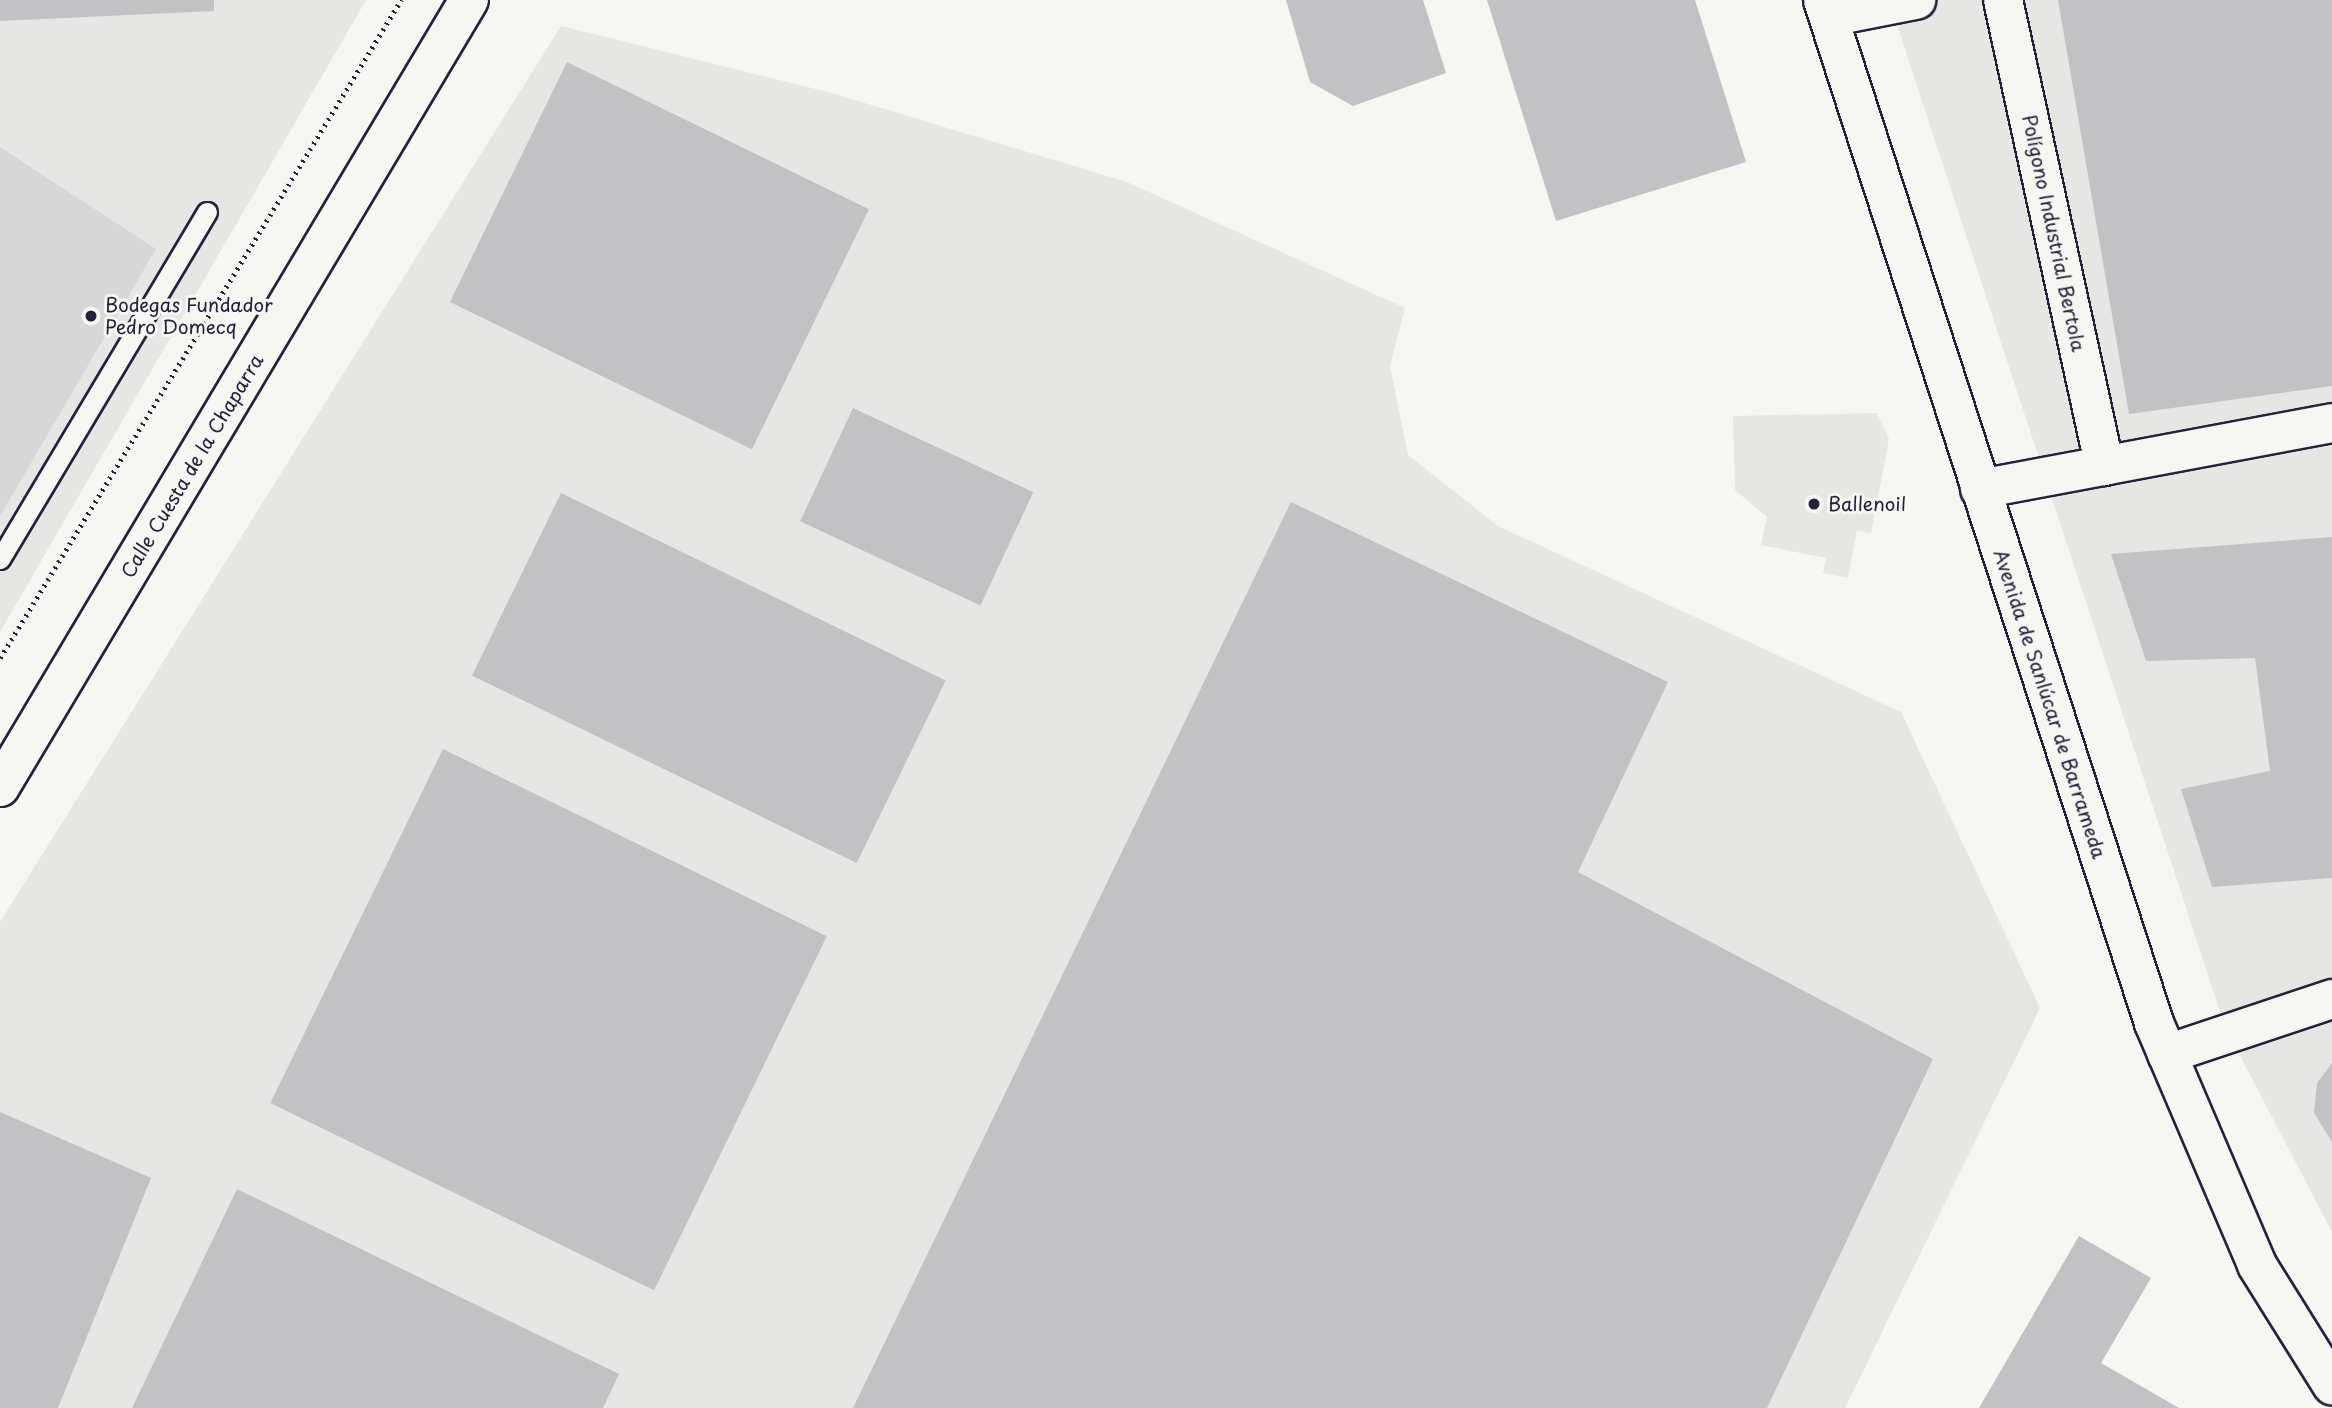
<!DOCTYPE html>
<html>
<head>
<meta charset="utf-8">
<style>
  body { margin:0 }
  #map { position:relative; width:2332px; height:1408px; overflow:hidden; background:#f6f6f2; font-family:"Playpen Sans",sans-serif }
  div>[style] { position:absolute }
  .built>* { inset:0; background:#e6e6e4 }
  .green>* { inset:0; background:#d7d7d7 }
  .building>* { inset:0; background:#c2c2c4; transform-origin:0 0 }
  .path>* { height:4.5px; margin-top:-2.25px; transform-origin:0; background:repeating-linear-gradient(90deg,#22223b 0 2px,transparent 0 7px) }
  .roads { filter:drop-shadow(2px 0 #22223b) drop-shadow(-2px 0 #22223b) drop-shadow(0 2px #22223b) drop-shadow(0 -2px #22223b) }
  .lane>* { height:19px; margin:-9.5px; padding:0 9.5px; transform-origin:9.5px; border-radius:9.5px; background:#f6f6f2 }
  .street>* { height:38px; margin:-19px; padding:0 19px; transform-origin:19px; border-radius:19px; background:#f6f6f2 }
  .secondary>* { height:38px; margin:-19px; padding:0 19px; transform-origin:19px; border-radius:19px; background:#f6f6f2 }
  .primary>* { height:38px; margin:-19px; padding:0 19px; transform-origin:19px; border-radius:19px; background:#f6f6f2 }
  .dots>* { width:19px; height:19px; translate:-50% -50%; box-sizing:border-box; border:4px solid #f6f6f2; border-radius:50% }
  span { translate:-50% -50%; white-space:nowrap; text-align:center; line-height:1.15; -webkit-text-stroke:6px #f6f6f2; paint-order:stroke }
  .street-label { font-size:19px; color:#22223b }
  .poi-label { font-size:19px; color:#22223b }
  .left { translate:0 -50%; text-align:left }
</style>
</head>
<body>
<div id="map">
  <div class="built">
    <div style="clip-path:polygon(0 0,366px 0,0 632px)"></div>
    <div style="clip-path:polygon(1889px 0,2332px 0,2332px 1232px,2225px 1027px)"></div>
    <div style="clip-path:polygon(561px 26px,828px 92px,1127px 182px,1405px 308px,1390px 366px,1408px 455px,1498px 526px,1901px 712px,2040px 1008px,1845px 1408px,0 1408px,0 922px)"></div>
    <div style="clip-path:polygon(1877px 413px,1889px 439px,1871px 533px,1857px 531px,1848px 578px,1823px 573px,1826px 558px,1761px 545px,1767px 517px,1735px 490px,1733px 416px)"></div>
  </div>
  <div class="green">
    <div style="clip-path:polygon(0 147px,156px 249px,0 516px)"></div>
  </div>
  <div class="building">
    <div style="clip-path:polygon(0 0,214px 0,214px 11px,0 21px)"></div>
    <div style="clip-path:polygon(1286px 0,1423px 0,1446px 73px,1353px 106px,1310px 82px)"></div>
    <div style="clip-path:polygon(1487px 0,1695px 0,1746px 162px,1556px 221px)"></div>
    <div style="clip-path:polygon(2058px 0,2332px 0,2332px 386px,2129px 414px)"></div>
    <div style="left:567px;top:62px;width:336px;height:267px;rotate:26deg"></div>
    <div style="left:853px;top:408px;width:199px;height:125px;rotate:25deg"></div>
    <div style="left:561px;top:493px;width:428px;height:203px;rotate:26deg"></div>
    <div style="clip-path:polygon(1291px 502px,1668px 682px,1578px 872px,1933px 1059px,1767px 1408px,853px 1408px)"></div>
    <div style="clip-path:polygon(2332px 537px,2332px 878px,2212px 887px,2181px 789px,2270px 771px,2255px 658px,2146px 661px,2111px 554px)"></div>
    <div style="left:443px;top:749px;width:427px;height:394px;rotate:26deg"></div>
    <div style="clip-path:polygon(2332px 1063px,2332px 1142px,2314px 1113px,2317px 1083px)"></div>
    <div style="clip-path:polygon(0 1112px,151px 1178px,58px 1408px,0 1408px)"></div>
    <div style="clip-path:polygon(237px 1189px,619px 1374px,603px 1408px,132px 1408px)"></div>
    <div style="clip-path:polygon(2079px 1236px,2151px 1278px,2101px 1363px,2179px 1408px,1979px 1408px)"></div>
  </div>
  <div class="path">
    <div style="left:0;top:658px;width:771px;rotate:-58.64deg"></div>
  </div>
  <div class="roads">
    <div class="lane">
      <div style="left:0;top:559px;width:404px;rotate:-59.2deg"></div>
    </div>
    <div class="street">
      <div style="left:2003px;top:0;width:477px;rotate:77.7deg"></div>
      <div style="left:1829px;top:17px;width:89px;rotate:-11.1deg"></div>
      <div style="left:1980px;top:489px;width:358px;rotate:-10.6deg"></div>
      <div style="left:2167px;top:1054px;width:174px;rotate:-18.4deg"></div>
    </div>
    <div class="secondary">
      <div style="left:0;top:787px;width:916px;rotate:-59.21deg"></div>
    </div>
    <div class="primary">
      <div style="left:1823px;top:0;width:1075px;rotate:72.07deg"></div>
      <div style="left:2154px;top:1023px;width:263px;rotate:66.9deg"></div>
      <div style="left:2257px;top:1265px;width:142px;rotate:58deg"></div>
    </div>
  </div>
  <div class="dots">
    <div style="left:91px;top:316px;background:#22223b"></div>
    <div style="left:1814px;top:504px;background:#22223b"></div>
  </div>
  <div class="street-label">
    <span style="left:2054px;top:233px;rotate:78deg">Polígono Industrial Bertola</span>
    <span style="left:192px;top:466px;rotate:-59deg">Calle Cuesta de la Chaparra</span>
    <span style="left:2050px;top:704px;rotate:72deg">Avenida de Sanlúcar de Barrameda</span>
  </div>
  <div class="poi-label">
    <span class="left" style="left:105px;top:316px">Bodegas Fundador<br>Pedro Domecq</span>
    <span class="left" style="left:1828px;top:504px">Ballenoil</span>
  </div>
</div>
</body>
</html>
